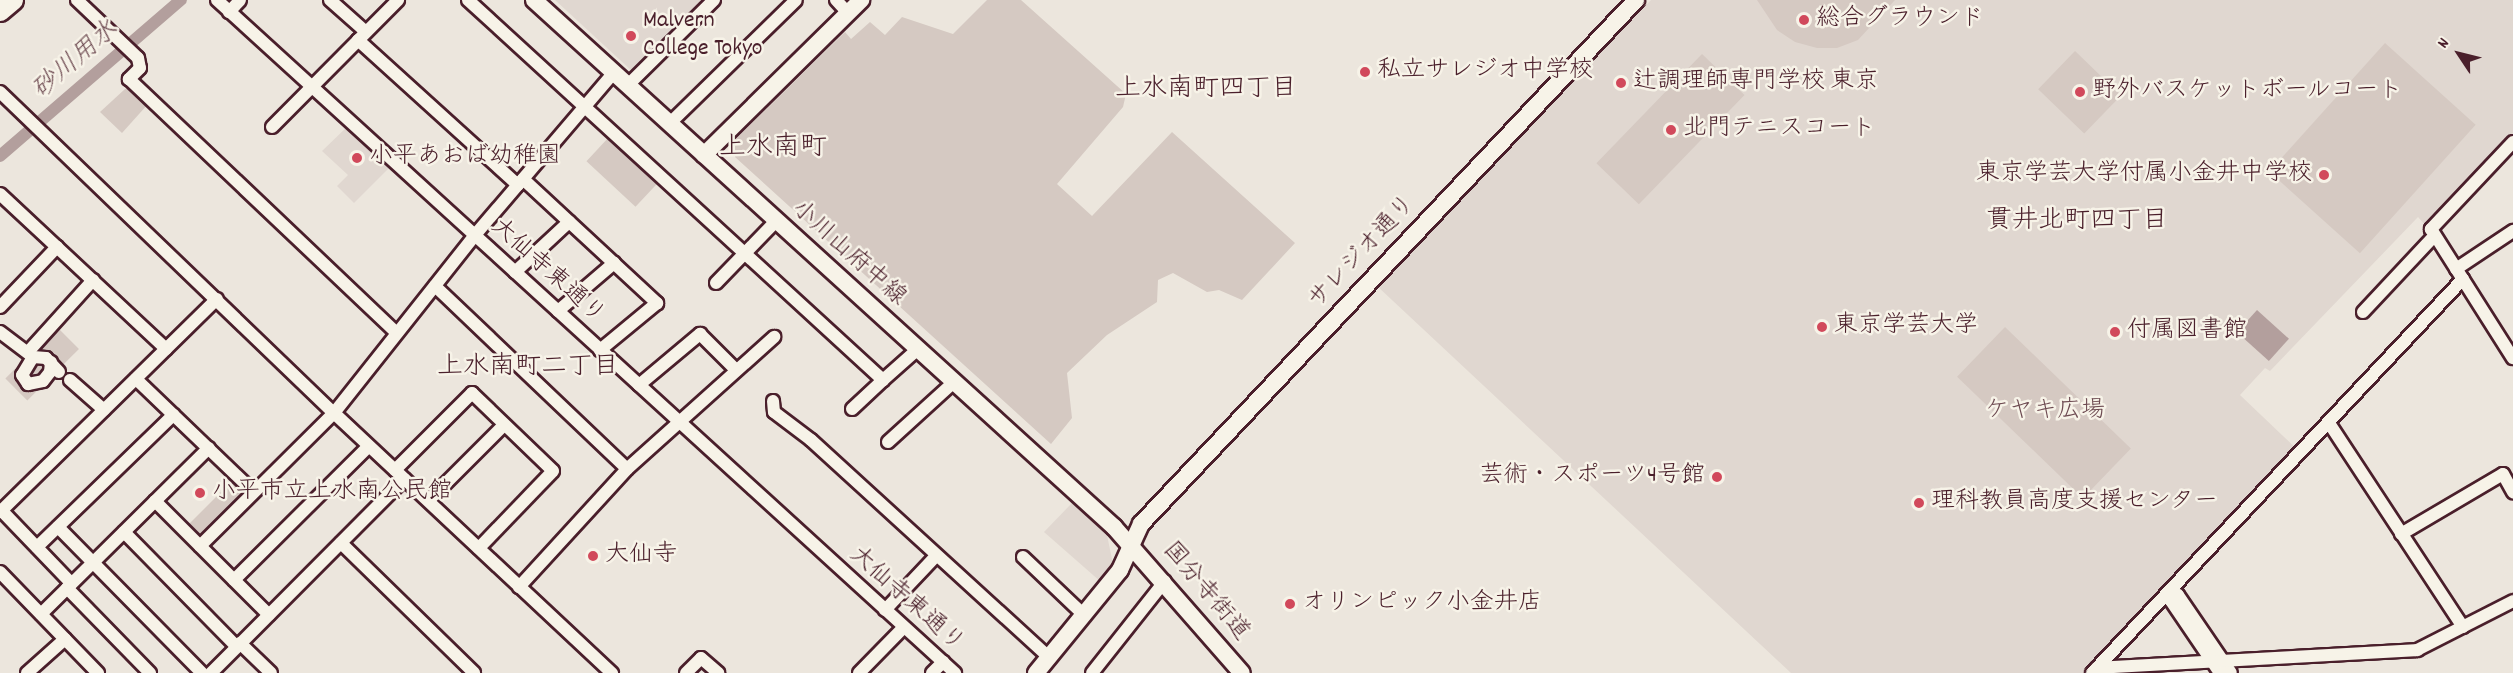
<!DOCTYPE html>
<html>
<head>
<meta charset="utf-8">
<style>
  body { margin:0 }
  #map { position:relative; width:2513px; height:673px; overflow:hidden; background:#ece6dd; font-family:Dekko,"Klee One",sans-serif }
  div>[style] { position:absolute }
  .built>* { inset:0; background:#e0d7d0 }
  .green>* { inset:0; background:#d5c9c2; transform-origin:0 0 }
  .water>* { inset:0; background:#b39f9d; transform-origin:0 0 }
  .canal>* { height:12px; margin:-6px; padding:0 6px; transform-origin:6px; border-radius:6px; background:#b39f9d }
  .roads { filter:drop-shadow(2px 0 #4a1f2b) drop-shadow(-2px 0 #4a1f2b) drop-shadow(0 2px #4a1f2b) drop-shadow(0 -2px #4a1f2b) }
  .street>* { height:12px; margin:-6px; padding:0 6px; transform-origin:6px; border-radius:6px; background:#f7f3e8 }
  .secondary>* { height:16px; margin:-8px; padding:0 8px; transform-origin:8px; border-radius:8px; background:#f7f3e8 }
  .primary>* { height:20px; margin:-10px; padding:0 10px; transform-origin:10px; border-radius:10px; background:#f7f3e8 }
  .dots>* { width:16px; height:16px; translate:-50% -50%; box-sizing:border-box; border:3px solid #f7f3e8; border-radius:50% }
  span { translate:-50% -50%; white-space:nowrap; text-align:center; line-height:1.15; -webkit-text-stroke:5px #f7f3e8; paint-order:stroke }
  .poi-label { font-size:24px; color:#4a1f2b }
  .left { translate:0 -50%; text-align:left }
  .right { translate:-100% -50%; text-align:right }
  .street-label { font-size:24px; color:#4a1f2b }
  .park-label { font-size:24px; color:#6d4a51 }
  .water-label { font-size:26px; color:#6f4c53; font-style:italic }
  .neighbourhood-label { font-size:26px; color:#4a1f2b }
  .quarter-label { font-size:27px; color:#4a1f2b }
  .north { position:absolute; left:2429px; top:24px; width:60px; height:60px; -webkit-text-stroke:4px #f7f3e8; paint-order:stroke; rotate:305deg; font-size:16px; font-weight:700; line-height:24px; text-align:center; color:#4a1f2b }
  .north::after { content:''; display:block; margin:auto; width:21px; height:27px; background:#4a1f2b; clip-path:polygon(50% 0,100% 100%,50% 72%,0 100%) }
</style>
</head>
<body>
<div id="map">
  <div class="built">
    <div style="clip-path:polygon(555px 0,705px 0,632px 71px)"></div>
    <div style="clip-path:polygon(1651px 0,2513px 0,2513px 133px,2426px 226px,2418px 217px,2270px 371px,2265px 368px,2240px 395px,2301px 453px,2092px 673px,1791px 673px,1377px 286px)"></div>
    <div style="clip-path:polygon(349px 125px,392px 165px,354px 203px,337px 186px,348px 175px,322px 151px)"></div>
    <div style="clip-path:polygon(1072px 503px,1107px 535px,1113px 564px,1101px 582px,1044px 532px)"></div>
  </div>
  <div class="green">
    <div style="clip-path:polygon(987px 0,1021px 0,1126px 94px,1123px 107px,1057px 184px,1092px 216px,1172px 132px,1295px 243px,1242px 300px,1219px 290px,1207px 292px,1173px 273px,1158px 280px,1157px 302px,1107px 335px,1067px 373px,1072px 418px,1051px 444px,735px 157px,734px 141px,845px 32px,851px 39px,870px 22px,885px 35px,902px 17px,953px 34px)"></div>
    <div style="clip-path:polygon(1757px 0,1895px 0,1858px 40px,1837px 48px,1817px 48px,1795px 42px,1777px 30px)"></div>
    <div style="left:2385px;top:43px;width:122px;height:173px;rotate:42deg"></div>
    <div style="left:2075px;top:51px;width:64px;height:53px;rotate:44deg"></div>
    <div style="left:1702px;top:54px;width:59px;height:152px;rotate:44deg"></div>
    <div style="clip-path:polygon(131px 88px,148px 104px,122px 133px,100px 112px,125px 89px)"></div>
    <div style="left:609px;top:137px;width:67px;height:33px;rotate:43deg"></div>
    <div style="left:57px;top:327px;width:31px;height:73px;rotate:45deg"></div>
    <div style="left:2005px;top:327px;width:175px;height:69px;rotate:44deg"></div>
    <div style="clip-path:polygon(232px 481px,243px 497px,202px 537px,196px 536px,187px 526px)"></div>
  </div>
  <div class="water">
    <div style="left:2257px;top:310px;width:43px;height:30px;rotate:42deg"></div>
  </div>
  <div class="canal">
    <div style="left:0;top:156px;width:239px;rotate:-40.8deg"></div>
  </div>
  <div class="roads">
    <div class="street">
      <div style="left:77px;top:0;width:84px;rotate:43.6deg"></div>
      <div style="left:138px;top:58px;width:10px;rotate:79deg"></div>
      <div style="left:140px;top:68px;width:16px;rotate:135deg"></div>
      <div style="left:129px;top:79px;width:369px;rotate:43.5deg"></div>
      <div style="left:217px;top:0;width:999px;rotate:42.36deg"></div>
      <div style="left:330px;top:0;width:48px;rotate:41.6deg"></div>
      <div style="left:468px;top:0;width:563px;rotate:42.48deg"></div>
      <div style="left:883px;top:380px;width:47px;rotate:-41.5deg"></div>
      <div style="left:836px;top:0;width:18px;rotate:47deg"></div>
      <div style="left:229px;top:12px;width:16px;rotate:-47deg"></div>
      <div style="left:358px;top:40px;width:216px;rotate:42.2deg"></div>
      <div style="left:628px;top:85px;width:121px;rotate:-44.7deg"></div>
      <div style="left:0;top:92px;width:463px;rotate:43.9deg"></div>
      <div style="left:334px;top:413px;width:381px;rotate:43.1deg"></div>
      <div style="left:669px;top:124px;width:177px;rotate:-44.3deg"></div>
      <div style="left:272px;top:127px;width:179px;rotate:-45.2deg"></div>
      <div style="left:2513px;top:142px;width:120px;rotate:133.3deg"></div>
      <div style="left:2431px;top:229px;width:153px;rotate:57.6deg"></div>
      <div style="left:523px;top:179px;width:183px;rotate:42.8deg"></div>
      <div style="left:657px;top:303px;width:74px;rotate:140.5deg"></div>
      <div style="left:0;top:194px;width:227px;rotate:43deg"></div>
      <div style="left:2456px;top:269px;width:69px;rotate:-33.7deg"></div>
      <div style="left:515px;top:272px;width:74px;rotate:-42.8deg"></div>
      <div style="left:716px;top:283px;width:86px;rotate:-45.9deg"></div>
      <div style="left:435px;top:286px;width:265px;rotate:43.6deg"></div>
      <div style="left:0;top:307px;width:83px;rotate:-46.5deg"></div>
      <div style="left:558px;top:311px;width:74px;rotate:-40.6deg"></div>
      <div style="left:2363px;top:312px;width:104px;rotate:-46.9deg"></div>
      <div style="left:0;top:332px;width:41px;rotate:37.1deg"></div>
      <div style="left:33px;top:357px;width:13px;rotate:4deg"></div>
      <div style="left:46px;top:358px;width:19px;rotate:47deg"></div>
      <div style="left:28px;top:352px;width:97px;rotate:-47.9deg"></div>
      <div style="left:33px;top:357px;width:21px;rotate:121deg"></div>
      <div style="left:22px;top:375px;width:11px;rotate:56deg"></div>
      <div style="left:28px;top:384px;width:15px;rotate:-11deg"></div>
      <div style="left:43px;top:381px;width:11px;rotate:-52deg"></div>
      <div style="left:50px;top:372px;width:10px;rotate:-84deg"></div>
      <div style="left:136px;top:379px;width:163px;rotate:43.8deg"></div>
      <div style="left:70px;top:380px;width:45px;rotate:41.4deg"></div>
      <div style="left:639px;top:385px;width:80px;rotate:-39.9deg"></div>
      <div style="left:700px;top:334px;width:51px;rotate:45deg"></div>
      <div style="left:773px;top:401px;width:11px;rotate:85deg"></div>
      <div style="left:774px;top:412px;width:46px;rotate:37.1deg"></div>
      <div style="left:811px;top:440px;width:322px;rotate:42.4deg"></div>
      <div style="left:852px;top:409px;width:42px;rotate:-43.1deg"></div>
      <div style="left:2329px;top:423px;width:244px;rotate:56.7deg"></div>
      <div style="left:888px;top:442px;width:89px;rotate:-42.3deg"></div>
      <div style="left:395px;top:470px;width:109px;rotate:-45deg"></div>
      <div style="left:472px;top:393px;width:112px;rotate:43.9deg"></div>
      <div style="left:553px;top:471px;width:107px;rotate:133.9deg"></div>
      <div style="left:429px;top:500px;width:106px;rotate:-45deg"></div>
      <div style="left:155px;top:501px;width:161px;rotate:45deg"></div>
      <div style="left:2px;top:511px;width:100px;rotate:46.2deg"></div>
      <div style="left:0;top:512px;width:304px;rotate:-44.5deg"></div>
      <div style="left:58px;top:527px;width:205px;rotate:45.4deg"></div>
      <div style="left:124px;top:532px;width:161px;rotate:45.5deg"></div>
      <div style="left:2401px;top:534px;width:118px;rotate:-30.5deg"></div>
      <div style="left:2503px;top:474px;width:21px;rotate:61deg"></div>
      <div style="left:341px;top:543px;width:186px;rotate:44.3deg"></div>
      <div style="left:200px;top:546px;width:189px;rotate:-44.8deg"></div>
      <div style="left:334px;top:413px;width:227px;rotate:-51.6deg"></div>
      <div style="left:475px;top:235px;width:214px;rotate:-49.5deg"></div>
      <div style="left:37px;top:547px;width:190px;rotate:-44.1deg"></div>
      <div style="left:1023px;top:557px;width:84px;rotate:43.6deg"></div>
      <div style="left:0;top:572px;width:141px;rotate:45.9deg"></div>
      <div style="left:234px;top:580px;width:190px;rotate:-44.8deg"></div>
      <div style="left:519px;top:587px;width:160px;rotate:-47.5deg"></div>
      <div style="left:627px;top:469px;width:198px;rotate:-41.9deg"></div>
      <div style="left:67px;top:588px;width:119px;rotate:45.7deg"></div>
      <div style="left:2170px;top:591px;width:9px;rotate:27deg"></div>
      <div style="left:2178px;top:595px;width:94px;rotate:55.8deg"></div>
      <div style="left:2170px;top:591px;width:10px;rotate:84deg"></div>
      <div style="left:2171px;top:601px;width:87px;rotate:55.8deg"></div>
      <div style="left:885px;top:610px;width:74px;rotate:-46.6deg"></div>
      <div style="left:41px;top:614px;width:236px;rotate:-44.7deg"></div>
      <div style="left:240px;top:643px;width:43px;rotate:44.1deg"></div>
      <div style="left:2097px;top:668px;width:321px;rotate:-3.2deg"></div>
      <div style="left:2417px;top:650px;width:108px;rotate:-27deg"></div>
      <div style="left:27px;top:673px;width:51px;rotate:-41.8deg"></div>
      <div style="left:211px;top:673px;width:274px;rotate:-45.1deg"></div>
      <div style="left:686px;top:673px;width:21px;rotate:-45deg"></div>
      <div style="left:701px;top:658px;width:23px;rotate:41deg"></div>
      <div style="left:859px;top:673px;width:64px;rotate:-45.6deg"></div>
      <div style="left:932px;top:673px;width:16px;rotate:-45deg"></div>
      <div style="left:1092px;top:673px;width:117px;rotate:-51.6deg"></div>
      <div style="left:2092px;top:673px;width:541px;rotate:-46.72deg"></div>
    </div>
    <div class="secondary">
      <div style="left:534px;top:0;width:784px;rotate:42.26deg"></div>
      <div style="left:1114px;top:527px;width:194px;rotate:48.8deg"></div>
      <div style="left:704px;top:155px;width:221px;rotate:-44.6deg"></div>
      <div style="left:1036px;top:673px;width:133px;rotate:-50.8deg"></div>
      <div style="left:1120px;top:570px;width:51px;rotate:-65.5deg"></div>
      <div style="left:1141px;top:524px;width:721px;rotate:-46.63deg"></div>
    </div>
    <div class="primary">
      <div style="left:0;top:11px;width:17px;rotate:-40deg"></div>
    </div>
  </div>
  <div class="dots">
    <div style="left:1804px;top:20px;background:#d1495b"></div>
    <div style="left:631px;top:36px;background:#d1495b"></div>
    <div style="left:1365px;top:72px;background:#d1495b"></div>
    <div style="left:1621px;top:83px;background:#d1495b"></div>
    <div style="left:2080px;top:92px;background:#d1495b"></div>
    <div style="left:1671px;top:130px;background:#d1495b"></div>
    <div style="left:357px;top:158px;background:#d1495b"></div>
    <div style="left:2324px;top:175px;background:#d1495b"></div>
    <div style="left:1822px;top:327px;background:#d1495b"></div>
    <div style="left:2115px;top:332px;background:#d1495b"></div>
    <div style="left:1717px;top:477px;background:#d1495b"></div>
    <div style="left:200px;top:493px;background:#d1495b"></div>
    <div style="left:1919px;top:503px;background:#d1495b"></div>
    <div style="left:593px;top:556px;background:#d1495b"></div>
    <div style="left:1290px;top:604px;background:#d1495b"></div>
  </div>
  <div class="poi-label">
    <span class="left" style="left:1816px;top:20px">総合グラウンド</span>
    <span class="left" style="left:643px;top:36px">Malvern<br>College Tokyo</span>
    <span class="left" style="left:1377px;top:72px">私立サレジオ中学校</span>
    <span class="left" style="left:1633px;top:83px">辻調理師専門学校 東京</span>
    <span class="left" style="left:2092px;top:92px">野外バスケットボールコート</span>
    <span class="left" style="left:1683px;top:130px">北門テニスコート</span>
    <span class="left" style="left:369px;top:158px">小平あおば幼稚園</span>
    <span class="right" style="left:2312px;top:175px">東京学芸大学付属小金井中学校</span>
    <span class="left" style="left:1834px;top:327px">東京学芸大学</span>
    <span class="left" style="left:2127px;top:332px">付属図書館</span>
    <span class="right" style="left:1705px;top:477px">芸術・スポーツ4号館</span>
    <span class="left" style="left:212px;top:493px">小平市立上水南公民館</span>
    <span class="left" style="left:1931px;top:503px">理科教員高度支援センター</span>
    <span class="left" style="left:605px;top:556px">大仙寺</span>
    <span class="left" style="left:1302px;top:604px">オリンピック小金井店</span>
  </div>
  <div class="street-label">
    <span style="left:1363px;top:253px;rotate:-47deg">サレジオ通り</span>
    <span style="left:848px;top:254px;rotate:42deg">小川山府中線</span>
    <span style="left:547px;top:272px;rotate:42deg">大仙寺東通り</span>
    <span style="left:1205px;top:592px;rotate:50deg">国分寺街道</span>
    <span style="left:906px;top:600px;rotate:42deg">大仙寺東通り</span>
  </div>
  <div class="park-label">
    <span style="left:2045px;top:412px">ケヤキ広場</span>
  </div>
  <div class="water-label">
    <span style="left:76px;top:61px;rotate:-41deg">砂川用水</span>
  </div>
  <div class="neighbourhood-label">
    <span style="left:1206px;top:90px">上水南町四丁目</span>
    <span style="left:2077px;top:222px">貫井北町四丁目</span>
    <span style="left:528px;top:368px">上水南町二丁目</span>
  </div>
  <div class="quarter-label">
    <span style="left:773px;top:149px">上水南町</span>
  </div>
  <div class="north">N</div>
</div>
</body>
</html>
